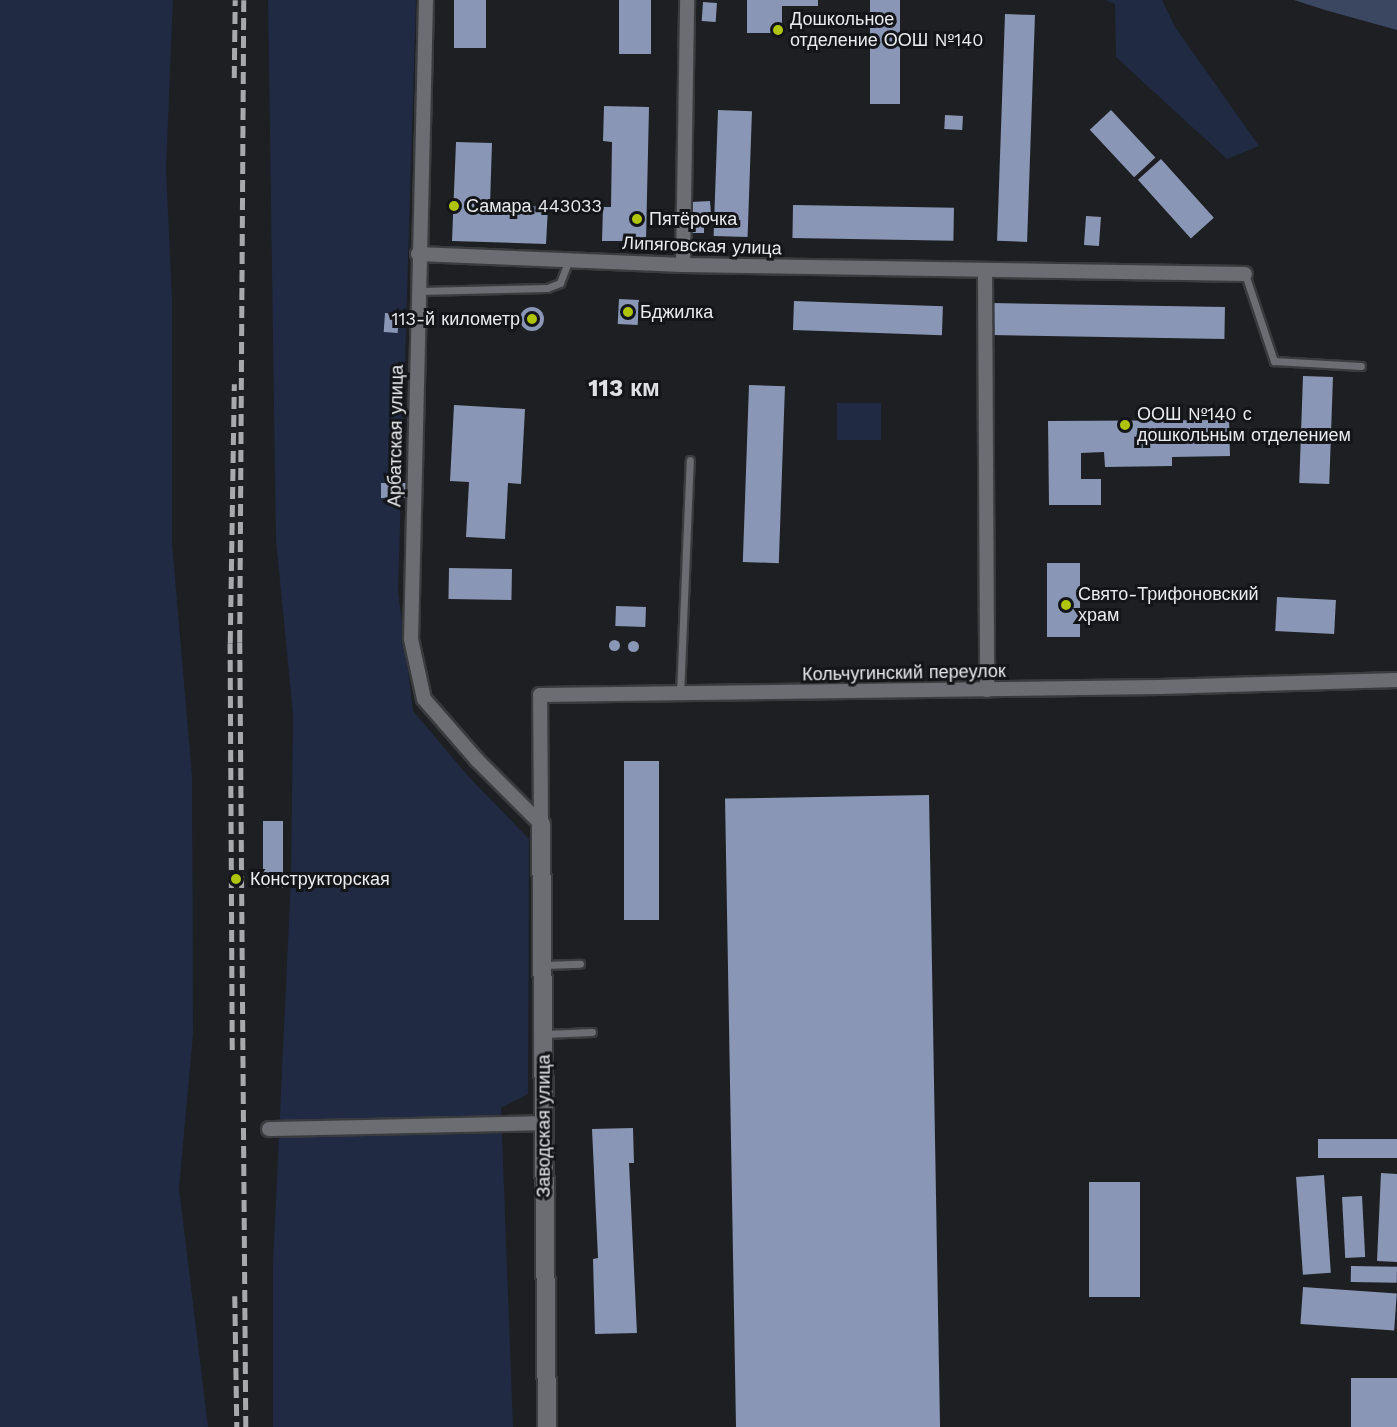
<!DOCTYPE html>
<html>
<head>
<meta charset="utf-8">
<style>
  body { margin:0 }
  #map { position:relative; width:1397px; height:1427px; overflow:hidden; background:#1d1f22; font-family:"Work Sans",sans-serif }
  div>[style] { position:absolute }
  .green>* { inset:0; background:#202a42; transform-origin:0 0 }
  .water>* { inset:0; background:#3b4661 }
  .building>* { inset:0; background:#8a96b5; transform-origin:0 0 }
  .round { border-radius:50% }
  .roads { filter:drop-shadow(2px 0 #393b3e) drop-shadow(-2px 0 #393b3e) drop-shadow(0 2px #393b3e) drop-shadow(0 -2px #393b3e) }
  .lane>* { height:7px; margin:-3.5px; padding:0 3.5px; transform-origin:3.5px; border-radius:3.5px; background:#6c6d72 }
  .street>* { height:14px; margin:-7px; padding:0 7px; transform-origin:7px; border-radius:7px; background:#6c6d72 }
  .secondary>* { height:18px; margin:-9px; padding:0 9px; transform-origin:9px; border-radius:9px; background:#6c6d72 }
  .rail>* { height:4.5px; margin-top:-2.25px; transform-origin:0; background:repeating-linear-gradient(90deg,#a7a9ac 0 12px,transparent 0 18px) }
  .dots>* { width:16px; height:16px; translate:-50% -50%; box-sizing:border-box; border:3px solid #141519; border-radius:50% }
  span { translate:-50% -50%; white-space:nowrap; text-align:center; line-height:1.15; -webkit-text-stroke:6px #141519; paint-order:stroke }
  .poi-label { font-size:18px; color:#e9ebed }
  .left { translate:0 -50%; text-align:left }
  .right { translate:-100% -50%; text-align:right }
  .street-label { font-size:18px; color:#e9ebed }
  .district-label { font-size:24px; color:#dee0e5; font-weight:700 }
</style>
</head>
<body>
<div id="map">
  <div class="green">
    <div style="clip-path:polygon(0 0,173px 0,166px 169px,172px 298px,172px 543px,192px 776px,193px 1034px,179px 1188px,208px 1427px,0 1427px)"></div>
    <div style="clip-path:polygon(268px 0,416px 0,398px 591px,413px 711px,468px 776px,529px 839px,528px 1094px,501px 1108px,513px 1427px,273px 1427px,273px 1264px,291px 878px,293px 714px,276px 540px)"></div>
    <div style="clip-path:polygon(1105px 0,1162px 0,1175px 27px,1259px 146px,1227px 159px,1116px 57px,1115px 4px)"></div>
    <div style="left:837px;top:403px;width:44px;height:37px"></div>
  </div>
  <div class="water">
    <div style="clip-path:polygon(1294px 0,1397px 0,1397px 30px,1325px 10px)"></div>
  </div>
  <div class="building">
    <div style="left:454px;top:0;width:32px;height:48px"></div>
    <div style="left:619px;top:0;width:32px;height:54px"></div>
    <div style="clip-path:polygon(747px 0,818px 0,818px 6px,782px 6px,782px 33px,747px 33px)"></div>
    <div style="left:870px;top:0;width:30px;height:104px"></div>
    <div style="left:703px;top:2px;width:14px;height:19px;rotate:4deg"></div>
    <div style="left:1005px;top:14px;width:30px;height:227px;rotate:2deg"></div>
    <div style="clip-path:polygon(604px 106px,649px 107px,646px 241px,602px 241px,603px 207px,611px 207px,612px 142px,603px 141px)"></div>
    <div style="left:718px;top:110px;width:34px;height:126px;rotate:2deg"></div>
    <div style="left:1111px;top:110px;width:65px;height:29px;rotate:47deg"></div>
    <div style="left:945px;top:115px;width:18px;height:14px;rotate:3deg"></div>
    <div style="clip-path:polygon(456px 142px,492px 143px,490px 205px,548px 207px,546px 244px,452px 241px)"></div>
    <div style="left:1161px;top:159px;width:79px;height:31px;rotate:48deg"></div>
    <div style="clip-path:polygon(710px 201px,711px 214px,704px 213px,704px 233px,692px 233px,691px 202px)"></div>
    <div style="left:793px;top:205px;width:161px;height:33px;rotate:1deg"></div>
    <div style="left:1086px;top:216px;width:15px;height:29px;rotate:4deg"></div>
    <div style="left:619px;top:299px;width:20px;height:25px;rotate:3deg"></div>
    <div style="left:794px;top:301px;width:149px;height:29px;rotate:2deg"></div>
    <div style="left:992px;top:303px;width:233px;height:32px;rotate:1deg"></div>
    <div class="round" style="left:520px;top:307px;width:24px;height:24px"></div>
    <div style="left:385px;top:313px;width:14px;height:19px;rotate:4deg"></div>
    <div style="left:1303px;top:376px;width:30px;height:107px;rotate:2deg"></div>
    <div style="left:749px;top:385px;width:36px;height:177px;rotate:2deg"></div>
    <div style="clip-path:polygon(454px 405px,525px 409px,521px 484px,508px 483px,505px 539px,466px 537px,469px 482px,450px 481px)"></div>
    <div style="clip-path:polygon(1229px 420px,1230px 456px,1172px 457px,1172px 466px,1105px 467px,1104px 452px,1081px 453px,1081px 479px,1101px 479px,1101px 505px,1049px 505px,1048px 421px)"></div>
    <div style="left:381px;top:483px;width:25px;height:15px"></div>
    <div style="left:1047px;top:563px;width:33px;height:74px"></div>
    <div style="left:449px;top:568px;width:63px;height:31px;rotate:1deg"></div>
    <div style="left:1277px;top:597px;width:59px;height:34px;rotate:3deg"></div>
    <div style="left:616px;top:606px;width:30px;height:20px;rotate:2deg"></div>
    <div class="round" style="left:608.5px;top:639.5px;width:11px;height:11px"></div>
    <div class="round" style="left:627.5px;top:640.5px;width:11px;height:11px"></div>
    <div style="left:624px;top:761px;width:35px;height:159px"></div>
    <div style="left:929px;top:795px;width:632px;height:204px;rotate:89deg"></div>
    <div style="left:263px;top:821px;width:20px;height:67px"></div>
    <div style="clip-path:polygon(633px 1128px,634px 1163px,629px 1163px,637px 1333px,595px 1334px,593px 1259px,598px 1258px,592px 1129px)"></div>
    <div style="left:1397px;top:1139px;width:19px;height:79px;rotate:90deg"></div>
    <div style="clip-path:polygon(1381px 1173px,1397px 1174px,1397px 1262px,1377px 1261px)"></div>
    <div style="left:1324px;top:1175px;width:98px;height:28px;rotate:86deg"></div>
    <div style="left:1140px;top:1182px;width:115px;height:51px;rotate:90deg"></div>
    <div style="left:1362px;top:1196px;width:61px;height:20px;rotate:87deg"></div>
    <div style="left:1351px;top:1266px;width:46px;height:16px;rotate:1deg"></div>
    <div style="left:1303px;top:1287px;width:94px;height:37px;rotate:4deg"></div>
    <div style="left:1351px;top:1378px;width:46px;height:49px"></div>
  </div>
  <div class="roads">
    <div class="lane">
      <div style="left:1245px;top:274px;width:92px;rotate:71.6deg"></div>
      <div style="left:1274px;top:361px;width:87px;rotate:3.3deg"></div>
      <div style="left:419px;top:291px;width:128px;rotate:-1.3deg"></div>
      <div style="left:547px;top:288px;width:14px;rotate:-21deg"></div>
      <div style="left:560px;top:283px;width:26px;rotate:-69deg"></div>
      <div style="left:680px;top:694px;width:234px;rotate:-87.6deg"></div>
      <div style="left:543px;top:965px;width:37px;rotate:-2deg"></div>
      <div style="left:544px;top:1034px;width:48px;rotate:-2.4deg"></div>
    </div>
    <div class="street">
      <div style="left:426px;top:0;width:639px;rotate:91.34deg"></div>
      <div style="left:411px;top:639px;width:61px;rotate:77.8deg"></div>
      <div style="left:424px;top:699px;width:81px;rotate:49deg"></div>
      <div style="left:477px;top:760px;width:91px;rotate:45deg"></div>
      <div style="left:418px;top:254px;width:265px;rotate:2.4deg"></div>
      <div style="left:683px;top:265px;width:562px;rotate:0.92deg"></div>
      <div style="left:683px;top:265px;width:265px;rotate:-89.1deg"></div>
      <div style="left:985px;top:270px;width:420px;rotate:89.7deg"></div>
      <div style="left:541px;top:824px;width:129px;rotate:-90.4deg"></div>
      <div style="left:540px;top:695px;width:620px;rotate:-0.74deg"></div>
      <div style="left:1160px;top:687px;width:237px;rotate:-1.7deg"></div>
      <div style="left:269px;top:1129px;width:275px;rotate:-1.2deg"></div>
    </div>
    <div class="secondary">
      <div style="left:541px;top:824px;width:603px;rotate:89.43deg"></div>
    </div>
  </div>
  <div class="rail">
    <div style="left:244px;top:0;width:642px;rotate:90.36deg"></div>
    <div style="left:240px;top:642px;width:785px;rotate:89.56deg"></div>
    <div style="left:234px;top:78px;width:78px;rotate:-89.3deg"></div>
    <div style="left:232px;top:1050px;width:407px;rotate:-90.3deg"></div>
    <div style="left:230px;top:643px;width:259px;rotate:-89.1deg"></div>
    <div style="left:235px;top:1296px;width:131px;rotate:89.1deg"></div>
  </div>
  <div class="dots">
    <div style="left:778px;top:30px;background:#b0c502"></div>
    <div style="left:454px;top:206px;background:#b0c502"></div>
    <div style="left:637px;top:219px;background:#b0c502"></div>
    <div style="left:628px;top:312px;background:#b0c502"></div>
    <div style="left:532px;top:319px;background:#b0c502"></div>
    <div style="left:1125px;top:425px;background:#b0c502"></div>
    <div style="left:1066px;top:605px;background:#b0c502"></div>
    <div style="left:236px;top:879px;background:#b0c502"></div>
  </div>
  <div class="poi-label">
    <span class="left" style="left:790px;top:30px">Дошкольное<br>отделение ООШ №140</span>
    <span class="left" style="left:466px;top:206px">Самара 443033</span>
    <span class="left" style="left:649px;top:219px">Пятёрочка</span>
    <span class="left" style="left:640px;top:312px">Бджилка</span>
    <span class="right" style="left:520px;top:319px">113-й километр</span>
    <span class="left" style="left:1137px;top:425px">ООШ №140 с<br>дошкольным отделением</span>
    <span class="left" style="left:1078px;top:605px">Свято-Трифоновский<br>храм</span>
    <span class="left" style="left:250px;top:879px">Конструкторская</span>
  </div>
  <div class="street-label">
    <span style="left:702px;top:246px;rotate:2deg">Липяговская улица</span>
    <span style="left:396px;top:436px;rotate:-89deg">Арбатская улица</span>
    <span style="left:904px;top:673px;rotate:-1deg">Кольчугинский переулок</span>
    <span style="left:544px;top:1126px;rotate:-90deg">Заводская улица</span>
  </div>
  <div class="district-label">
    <span style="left:624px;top:389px">113 км</span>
  </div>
</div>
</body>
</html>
